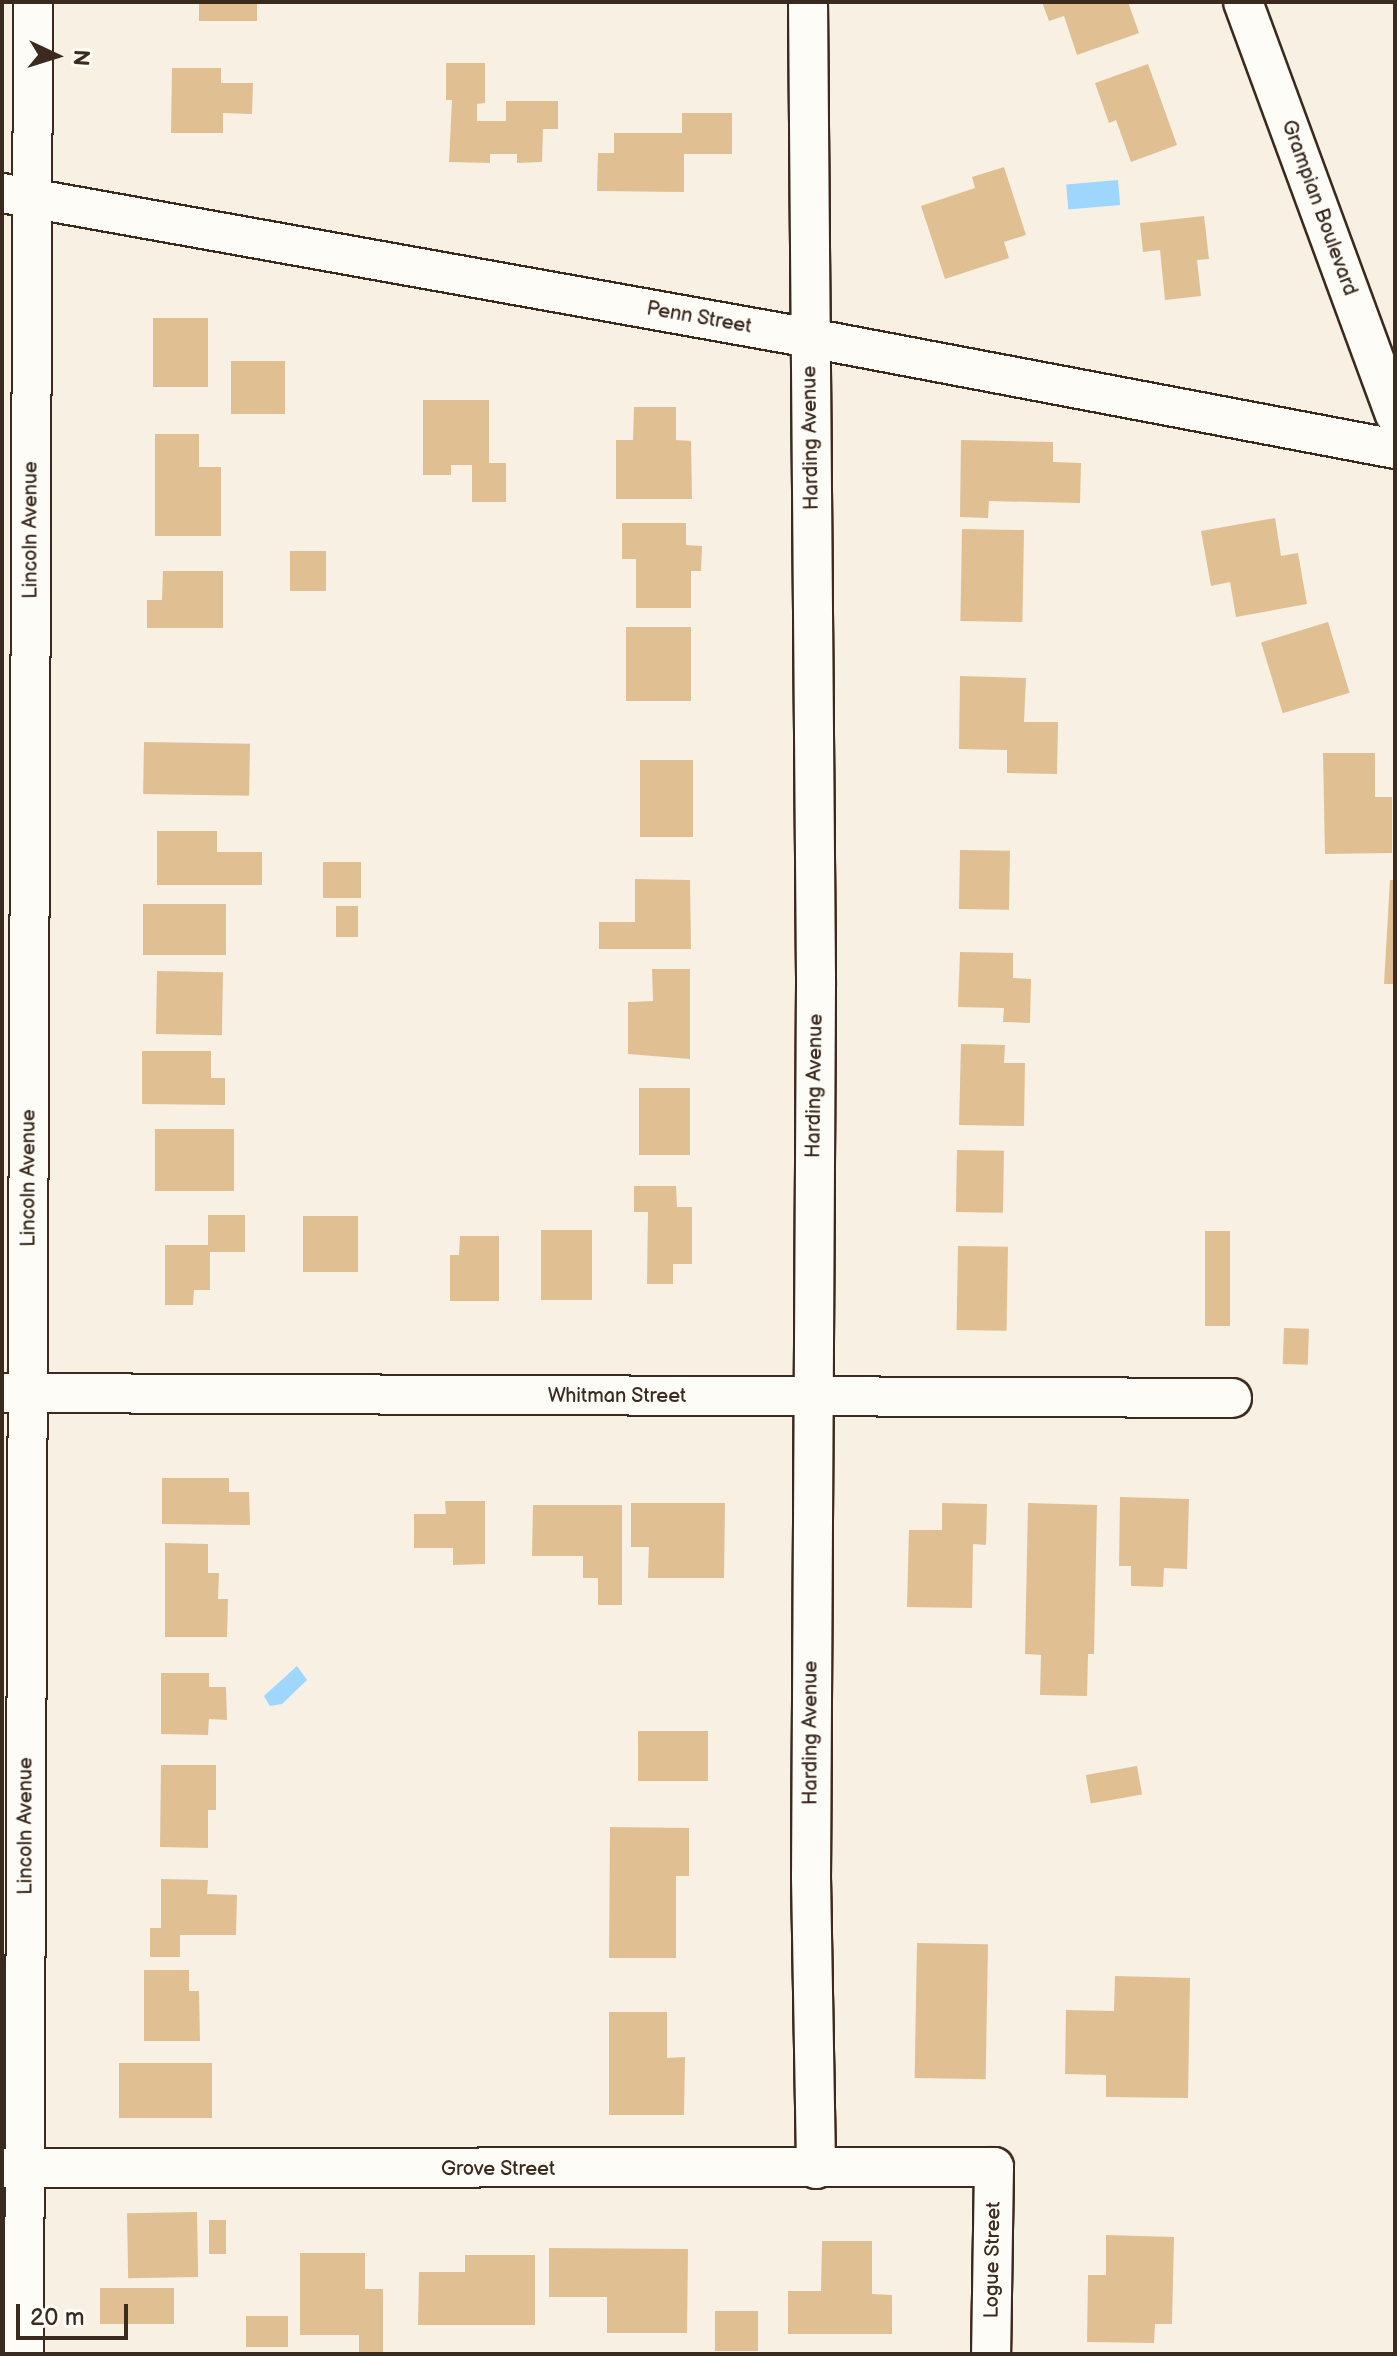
<!DOCTYPE html>
<html>
<head>
<meta charset="utf-8">
<style>
  body { margin:0 }
  #map { position:relative; width:1397px; height:2356px; overflow:hidden; background:#f7f0e3; font-family:"Balsamiq Sans",sans-serif }
  div>[style] { position:absolute }
  .water>* { inset:0; background:#9ed6fe; transform-origin:0 0 }
  .building>* { inset:0; background:#e0c093; transform-origin:0 0 }
  .roads { filter:drop-shadow(2px 0 #3b2a1e) drop-shadow(-2px 0 #3b2a1e) drop-shadow(0 2px #3b2a1e) drop-shadow(0 -2px #3b2a1e) }
  .minor>* { height:38px; margin:-19px; padding:0 19px; transform-origin:19px; border-radius:19px; background:#fdfcf7 }
  span { translate:-50% -50%; white-space:nowrap; text-align:center; line-height:1.15; -webkit-text-stroke:7px #fdfcf7; paint-order:stroke }
  .street-label { font-size:20px; color:#3b2a1e }
  .frame { position:absolute; inset:0; border:4px solid #3b2a1e; pointer-events:none }
  .north { position:absolute; left:16px; top:16px; width:80px; height:80px; -webkit-text-stroke:6px #fdfcf7; paint-order:stroke; rotate:94deg; font-size:22px; font-weight:700; line-height:32px; text-align:center; color:#3b2a1e }
  .north::after { content:''; display:block; margin:auto; width:28px; height:36px; background:#3b2a1e; clip-path:polygon(50% 0,100% 100%,50% 72%,0 100%) }
  .scale { position:absolute; left:16px; top:2304px; width:112px; height:36px; box-sizing:border-box; border:4px solid #3b2a1e; border-top:0; padding-left:10px; font-size:24px; line-height:28px; white-space:nowrap; color:#3b2a1e; -webkit-text-stroke:6px #fdfcf7; paint-order:stroke }
</style>
</head>
<body>
<div id="map">
  <div class="water">
    <div style="left:1118px;top:180px;width:25px;height:52px;rotate:85deg"></div>
    <div style="clip-path:polygon(297px 1666px,307px 1680px,282px 1704px,270px 1706px,264px 1696px)"></div>
  </div>
  <div class="building">
    <div style="left:199px;top:2px;width:58px;height:19px"></div>
    <div style="clip-path:polygon(1042px 2px,1128px 2px,1139px 33px,1077px 55px,1064px 16px,1049px 21px)"></div>
    <div style="clip-path:polygon(446px 63px,485px 63px,485px 103px,477px 104px,477px 121px,506px 121px,506px 101px,558px 101px,558px 129px,543px 129px,542px 162px,517px 163px,517px 154px,490px 154px,490px 163px,449px 162px,452px 100px,446px 100px)"></div>
    <div style="clip-path:polygon(1148px 64px,1177px 145px,1131px 162px,1116px 120px,1109px 123px,1095px 83px)"></div>
    <div style="clip-path:polygon(172px 68px,221px 68px,221px 83px,253px 83px,252px 114px,223px 113px,223px 133px,171px 133px)"></div>
    <div style="clip-path:polygon(682px 113px,732px 113px,732px 154px,684px 154px,684px 192px,597px 191px,598px 153px,614px 153px,614px 133px,682px 133px)"></div>
    <div style="clip-path:polygon(1004px 167px,1026px 235px,1004px 242px,1009px 258px,945px 279px,921px 206px,975px 188px,972px 177px)"></div>
    <div style="clip-path:polygon(1204px 216px,1209px 259px,1197px 260px,1201px 296px,1165px 300px,1160px 250px,1143px 252px,1140px 223px)"></div>
    <div style="left:153px;top:318px;width:55px;height:69px"></div>
    <div style="left:231px;top:361px;width:54px;height:53px"></div>
    <div style="clip-path:polygon(423px 400px,489px 400px,489px 463px,506px 463px,506px 502px,472px 502px,472px 465px,451px 465px,451px 475px,423px 475px)"></div>
    <div style="clip-path:polygon(634px 407px,676px 407px,676px 440px,691px 441px,692px 499px,616px 499px,616px 440px,633px 440px)"></div>
    <div style="clip-path:polygon(155px 434px,199px 434px,199px 467px,221px 467px,221px 536px,155px 536px)"></div>
    <div style="clip-path:polygon(961px 440px,1053px 442px,1053px 462px,1081px 463px,1080px 503px,989px 501px,988px 518px,960px 517px)"></div>
    <div style="clip-path:polygon(1275px 518px,1281px 556px,1298px 553px,1307px 604px,1236px 617px,1230px 582px,1211px 586px,1201px 531px)"></div>
    <div style="clip-path:polygon(622px 523px,686px 523px,686px 545px,702px 546px,701px 571px,691px 571px,691px 608px,636px 608px,636px 559px,622px 559px)"></div>
    <div style="left:962px;top:529px;width:62px;height:92px;rotate:1deg"></div>
    <div style="left:290px;top:551px;width:36px;height:40px"></div>
    <div style="clip-path:polygon(163px 571px,223px 571px,223px 628px,147px 628px,147px 600px,162px 600px)"></div>
    <div style="left:1328px;top:622px;width:74px;height:70px;rotate:73deg"></div>
    <div style="left:626px;top:627px;width:65px;height:74px"></div>
    <div style="clip-path:polygon(960px 676px,1026px 678px,1024px 722px,1058px 722px,1057px 774px,1007px 773px,1007px 750px,959px 749px)"></div>
    <div style="left:144px;top:742px;width:106px;height:52px;rotate:1deg"></div>
    <div style="clip-path:polygon(1323px 753px,1375px 753px,1375px 797px,1392px 797px,1392px 853px,1325px 854px)"></div>
    <div style="left:640px;top:760px;width:53px;height:77px"></div>
    <div style="clip-path:polygon(157px 831px,217px 831px,217px 852px,262px 852px,262px 885px,157px 885px)"></div>
    <div style="left:960px;top:850px;width:50px;height:59px;rotate:1deg"></div>
    <div style="left:323px;top:862px;width:38px;height:36px"></div>
    <div style="clip-path:polygon(635px 879px,690px 880px,691px 949px,599px 949px,599px 922px,635px 922px)"></div>
    <div style="clip-path:polygon(1390px 880px,1395px 880px,1395px 984px,1384px 984px)"></div>
    <div style="left:143px;top:904px;width:83px;height:51px"></div>
    <div style="left:336px;top:906px;width:22px;height:31px"></div>
    <div style="clip-path:polygon(960px 952px,1013px 953px,1013px 978px,1031px 979px,1030px 1023px,1003px 1022px,1004px 1008px,958px 1007px)"></div>
    <div style="clip-path:polygon(652px 969px,690px 969px,690px 1059px,628px 1054px,628px 1002px,653px 1001px)"></div>
    <div style="left:157px;top:971px;width:66px;height:63px;rotate:1deg"></div>
    <div style="clip-path:polygon(961px 1044px,1005px 1045px,1004px 1063px,1025px 1063px,1024px 1126px,959px 1125px)"></div>
    <div style="clip-path:polygon(142px 1051px,211px 1051px,211px 1078px,225px 1078px,225px 1105px,142px 1104px)"></div>
    <div style="left:639px;top:1088px;width:51px;height:67px"></div>
    <div style="left:155px;top:1129px;width:79px;height:62px"></div>
    <div style="left:957px;top:1150px;width:47px;height:62px;rotate:1deg"></div>
    <div style="clip-path:polygon(634px 1186px,676px 1186px,677px 1207px,692px 1207px,692px 1264px,673px 1264px,673px 1284px,647px 1284px,648px 1212px,634px 1212px)"></div>
    <div style="clip-path:polygon(208px 1215px,245px 1215px,245px 1252px,210px 1252px,210px 1290px,194px 1290px,193px 1305px,165px 1305px,165px 1245px,208px 1245px)"></div>
    <div style="left:303px;top:1216px;width:55px;height:56px"></div>
    <div style="left:541px;top:1230px;width:51px;height:70px"></div>
    <div style="left:1205px;top:1231px;width:25px;height:95px"></div>
    <div style="clip-path:polygon(460px 1236px,499px 1236px,499px 1301px,450px 1301px,450px 1255px,459px 1255px)"></div>
    <div style="left:958px;top:1246px;width:50px;height:84px;rotate:1deg"></div>
    <div style="left:1284px;top:1328px;width:25px;height:36px;rotate:2deg"></div>
    <div style="clip-path:polygon(162px 1478px,229px 1478px,229px 1492px,249px 1492px,250px 1525px,162px 1524px)"></div>
    <div style="clip-path:polygon(1120px 1497px,1189px 1499px,1187px 1569px,1164px 1568px,1163px 1587px,1131px 1586px,1131px 1566px,1119px 1566px)"></div>
    <div style="clip-path:polygon(445px 1501px,485px 1501px,485px 1564px,453px 1565px,453px 1548px,414px 1548px,414px 1514px,446px 1514px)"></div>
    <div style="clip-path:polygon(631px 1503px,725px 1503px,724px 1578px,648px 1578px,649px 1547px,631px 1547px)"></div>
    <div style="clip-path:polygon(942px 1503px,987px 1504px,986px 1545px,973px 1544px,972px 1608px,907px 1607px,909px 1530px,942px 1530px)"></div>
    <div style="clip-path:polygon(1028px 1503px,1097px 1505px,1094px 1654px,1088px 1654px,1087px 1696px,1040px 1695px,1041px 1655px,1025px 1654px)"></div>
    <div style="clip-path:polygon(533px 1505px,622px 1505px,622px 1605px,598px 1605px,598px 1578px,583px 1578px,583px 1556px,532px 1556px)"></div>
    <div style="clip-path:polygon(165px 1543px,208px 1544px,208px 1573px,219px 1573px,218px 1599px,228px 1599px,227px 1637px,165px 1637px)"></div>
    <div style="clip-path:polygon(161px 1673px,209px 1673px,209px 1687px,226px 1687px,227px 1720px,209px 1719px,208px 1735px,161px 1734px)"></div>
    <div style="left:638px;top:1731px;width:70px;height:50px"></div>
    <div style="clip-path:polygon(161px 1765px,216px 1765px,216px 1810px,208px 1810px,208px 1848px,160px 1847px)"></div>
    <div style="left:1137px;top:1766px;width:29px;height:52px;rotate:80deg"></div>
    <div style="clip-path:polygon(610px 1827px,689px 1828px,689px 1876px,676px 1876px,676px 1958px,609px 1958px)"></div>
    <div style="clip-path:polygon(161px 1879px,208px 1880px,207px 1894px,237px 1895px,236px 1935px,180px 1935px,180px 1957px,150px 1957px,150px 1928px,161px 1928px)"></div>
    <div style="left:917px;top:1943px;width:71px;height:135px;rotate:1deg"></div>
    <div style="clip-path:polygon(144px 1970px,189px 1970px,189px 1991px,199px 1991px,200px 2041px,144px 2041px)"></div>
    <div style="clip-path:polygon(1115px 1976px,1190px 1978px,1188px 2098px,1106px 2097px,1106px 2075px,1065px 2074px,1066px 2010px,1114px 2011px)"></div>
    <div style="clip-path:polygon(609px 2012px,667px 2012px,667px 2058px,685px 2057px,684px 2115px,609px 2115px)"></div>
    <div style="left:119px;top:2063px;width:93px;height:55px"></div>
    <div style="left:197px;top:2212px;width:65px;height:70px;rotate:89deg"></div>
    <div style="left:209px;top:2220px;width:17px;height:34px"></div>
    <div style="clip-path:polygon(1106px 2235px,1174px 2237px,1172px 2324px,1155px 2324px,1154px 2343px,1087px 2342px,1088px 2275px,1106px 2275px)"></div>
    <div style="clip-path:polygon(822px 2241px,872px 2241px,872px 2294px,892px 2295px,892px 2334px,788px 2334px,788px 2291px,821px 2291px)"></div>
    <div style="clip-path:polygon(549px 2248px,688px 2249px,687px 2333px,607px 2333px,607px 2297px,549px 2297px)"></div>
    <div style="clip-path:polygon(300px 2253px,365px 2253px,365px 2289px,383px 2289px,383px 2354px,359px 2354px,359px 2335px,300px 2335px)"></div>
    <div style="clip-path:polygon(465px 2255px,535px 2255px,535px 2325px,418px 2325px,419px 2272px,465px 2272px)"></div>
    <div style="left:100px;top:2288px;width:74px;height:36px"></div>
    <div style="left:715px;top:2311px;width:43px;height:40px"></div>
    <div style="left:246px;top:2316px;width:42px;height:31px"></div>
  </div>
  <div class="roads">
    <div class="minor">
      <div style="left:808px;top:2px;width:983px;rotate:89.53deg"></div>
      <div style="left:816px;top:985px;width:892px;rotate:90.32deg"></div>
      <div style="left:811px;top:1877px;width:292px;rotate:89deg"></div>
      <div style="left:1243px;top:2px;width:440px;rotate:69.8deg"></div>
      <div style="left:2px;top:193px;width:821px;rotate:10.17deg"></div>
      <div style="left:810px;top:338px;width:595px;rotate:10.74deg"></div>
      <div style="left:5px;top:1393px;width:1227px;rotate:0.23deg"></div>
      <div style="left:2px;top:2168px;width:992px;rotate:-0.06deg"></div>
      <div style="left:994px;top:2167px;width:187px;rotate:90.9deg"></div>
      <div style="left:24px;top:2354px;width:2352px;rotate:-89.78deg"></div>
    </div>
  </div>
  <div class="street-label">
    <span style="left:1319px;top:208px;rotate:70deg">Grampian Boulevard</span>
    <span style="left:699px;top:318px;rotate:10deg">Penn Street</span>
    <span style="left:811px;top:438px;rotate:-91deg">Harding Avenue</span>
    <span style="left:31px;top:530px;rotate:-90deg">Lincoln Avenue</span>
    <span style="left:815px;top:1086px;rotate:-89deg">Harding Avenue</span>
    <span style="left:29px;top:1178px;rotate:-90deg">Lincoln Avenue</span>
    <span style="left:617px;top:1396px">Whitman Street</span>
    <span style="left:811px;top:1733px;rotate:-90deg">Harding Avenue</span>
    <span style="left:26px;top:1826px;rotate:-90deg">Lincoln Avenue</span>
    <span style="left:498px;top:2169px">Grove Street</span>
    <span style="left:993px;top:2260px;rotate:-89deg">Logue Street</span>
  </div>
  <div class="frame"></div>
  <div class="north">N</div>
  <div class="scale">20 m</div>
</div>
</body>
</html>
